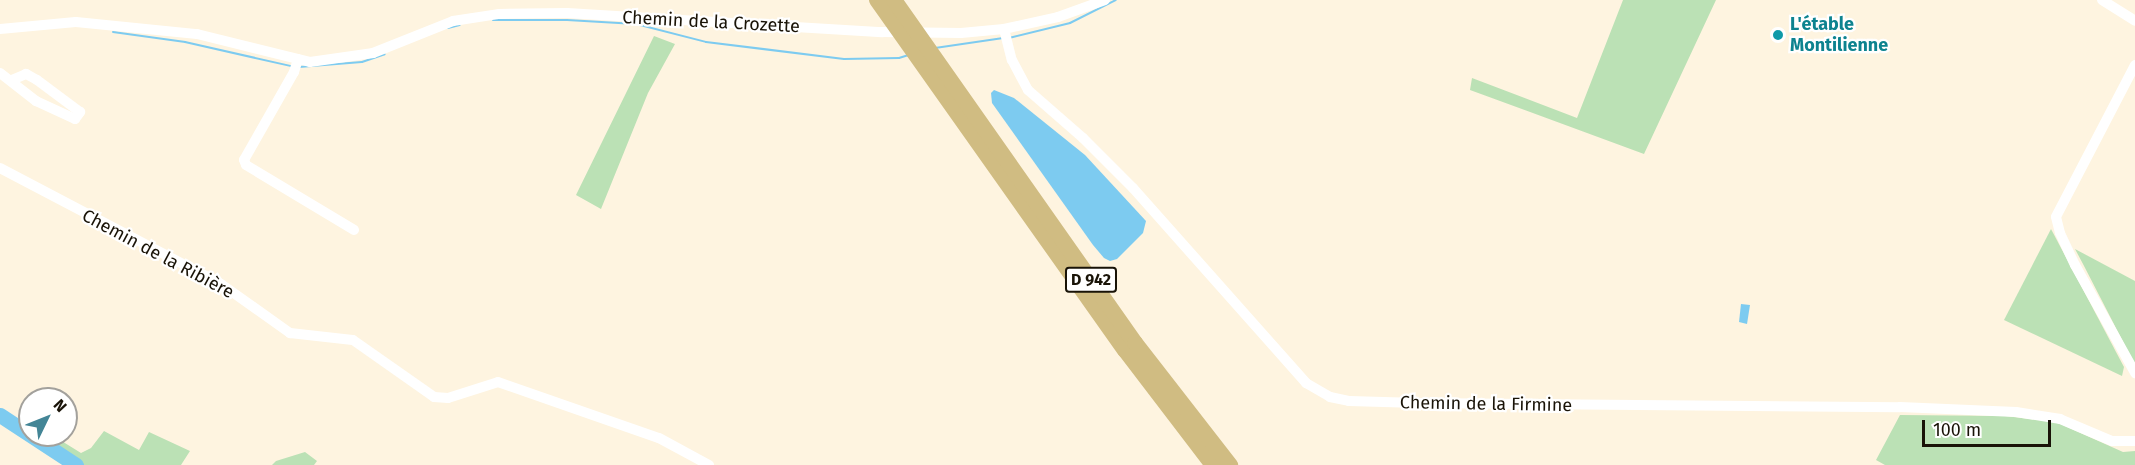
<!DOCTYPE html>
<html>
<head>
<meta charset="utf-8">
<style>
  body { margin:0 }
  #map { position:relative; width:2135px; height:465px; overflow:hidden; background:#fef4e0; font-family:"Fira Sans",sans-serif }
  div>[style] { position:absolute }
  .green>* { inset:0; background:#bbe1b5 }
  .water>* { inset:0; background:#7dcbf0 }
  .stream>* { height:2px; margin:-1px; padding:0 1px; transform-origin:1px; border-radius:1px; background:#7dcbf0 }
  .river>* { height:15px; margin:-7.5px; padding:0 7.5px; transform-origin:7.5px; border-radius:7.5px; background:#7dcbf0 }
  .minor>* { height:10px; margin:-5px; padding:0 5px; transform-origin:5px; border-radius:5px; background:#fff }
  .trunk>* { height:16px; margin:-8px; padding:0 8px; transform-origin:8px; border-radius:8px; background:#d0bc82 }
  .dots>* { width:16px; height:16px; translate:-50% -50%; box-sizing:border-box; border:3px solid #fff; border-radius:50% }
  span { translate:-50% -50%; white-space:nowrap; text-align:center; line-height:1.15; -webkit-text-stroke:4.5px #fff; paint-order:stroke }
  .shield-label span { padding:2px 4px; background:#fff; border:2px solid; border-radius:4px; -webkit-text-stroke-width:0 }
  .shield-label { font-size:16px; color:#191307; font-weight:700 }
  .street-label { font-size:18px; color:#191307 }
  .culture-label { font-size:18px; color:#0d838f; font-weight:700 }
  .left { translate:0 -50%; text-align:left }
  .north { position:absolute; left:18px; top:387px; width:60px; height:60px; box-sizing:border-box; background:#fff; border:2px solid #a3a19c; border-radius:50%; rotate:47deg; font-size:16px; font-weight:700; line-height:24px; text-align:center; color:#191307 }
  .north::after { content:''; display:block; margin:auto; width:21px; height:27px; background:#438596; clip-path:polygon(50% 0,100% 100%,50% 72%,0 100%) }
  .scale { position:absolute; left:1922px; top:420px; width:129px; height:27px; box-sizing:border-box; border:3px solid #191307; border-top:0; padding-left:8px; font-size:18px; line-height:21px; white-space:nowrap; color:#191307; -webkit-text-stroke:4px #fff; paint-order:stroke }
</style>
</head>
<body>
<div id="map">
  <div class="green">
    <div style="clip-path:polygon(1623px 0,1716px 0,1644px 154px,1470px 90px,1472px 78px,1577px 118px)"></div>
    <div style="clip-path:polygon(654px 36px,675px 44px,648px 93px,601px 209px,576px 195px)"></div>
    <div style="clip-path:polygon(2051px 229px,2124px 367px,2122px 376px,2004px 320px)"></div>
    <div style="clip-path:polygon(2075px 249px,2135px 281px,2135px 365px,2083px 264px)"></div>
    <div style="clip-path:polygon(1900px 415px,2005px 416px,2056px 422px,2123px 452px,2135px 451px,2135px 465px,1885px 465px,1876px 460px)"></div>
    <div style="clip-path:polygon(104px 431px,139px 450px,149px 432px,190px 451px,181px 465px,79px 465px,32px 435px,52px 435px,81px 453px,91px 448px)"></div>
    <div style="clip-path:polygon(305px 452px,317px 461px,314px 465px,272px 465px,276px 461px)"></div>
  </div>
  <div class="water">
    <div style="clip-path:polygon(994px 90px,1014px 98px,1085px 155px,1146px 221px,1143px 233px,1117px 259px,1110px 261px,1104px 258px,1093px 245px,992px 103px,991px 93px)"></div>
    <div style="clip-path:polygon(1741px 304px,1750px 305px,1747px 324px,1739px 322px)"></div>
  </div>
  <div class="stream">
    <div style="left:493px;top:20px;width:74px"></div>
    <div style="left:567px;top:20px;width:69px;rotate:3.3deg"></div>
    <div style="left:636px;top:24px;width:72px;rotate:14.4deg"></div>
    <div style="left:706px;top:42px;width:139px;rotate:7deg"></div>
    <div style="left:844px;top:59px;width:55px;rotate:-1deg"></div>
    <div style="left:899px;top:58px;width:10px;rotate:-17deg"></div>
    <div style="left:448px;top:28px;width:12px;rotate:-14deg"></div>
    <div style="left:113px;top:32px;width:73px;rotate:7.9deg"></div>
    <div style="left:185px;top:42px;width:109px;rotate:12.8deg"></div>
    <div style="left:1009px;top:38px;width:63px;rotate:-13.8deg"></div>
    <div style="left:1070px;top:23px;width:51px;rotate:-26.6deg"></div>
    <div style="left:935px;top:48px;width:69px;rotate:-8.4deg"></div>
    <div style="left:299px;top:67px;width:63px;rotate:-4.5deg"></div>
    <div style="left:362px;top:62px;width:24px;rotate:-19deg"></div>
  </div>
  <div class="river">
    <div style="left:0;top:415px;width:91px;rotate:33.3deg"></div>
  </div>
  <div class="minor">
    <div style="left:2102px;top:0;width:39px;rotate:32deg"></div>
    <div style="left:0;top:29px;width:76px;rotate:-5.3deg"></div>
    <div style="left:76px;top:22px;width:122px;rotate:5.7deg"></div>
    <div style="left:197px;top:34px;width:116px;rotate:13.9deg"></div>
    <div style="left:310px;top:62px;width:64px;rotate:-8.1deg"></div>
    <div style="left:373px;top:53px;width:86px;rotate:-21.8deg"></div>
    <div style="left:453px;top:21px;width:47px;rotate:-8.7deg"></div>
    <div style="left:499px;top:14px;width:68px;rotate:-0.8deg"></div>
    <div style="left:567px;top:13px;width:316px;rotate:3.5deg"></div>
    <div style="left:882px;top:32px;width:79px;rotate:0.7deg"></div>
    <div style="left:961px;top:33px;width:43px;rotate:-5.3deg"></div>
    <div style="left:1004px;top:29px;width:55px;rotate:-12.5deg"></div>
    <div style="left:1058px;top:17px;width:50px;rotate:-19.9deg"></div>
    <div style="left:1004px;top:29px;width:32px;rotate:76deg"></div>
    <div style="left:1012px;top:60px;width:34px;rotate:62deg"></div>
    <div style="left:1028px;top:90px;width:73px;rotate:41.1deg"></div>
    <div style="left:1083px;top:138px;width:71px;rotate:45deg"></div>
    <div style="left:1133px;top:188px;width:261px;rotate:48.4deg"></div>
    <div style="left:1306px;top:383px;width:28px;rotate:30deg"></div>
    <div style="left:1330px;top:397px;width:19px;rotate:12deg"></div>
    <div style="left:1349px;top:401px;width:69px;rotate:1.7deg"></div>
    <div style="left:1418px;top:403px;width:482px;rotate:0.5deg"></div>
    <div style="left:1900px;top:407px;width:116px;rotate:2.5deg"></div>
    <div style="left:2016px;top:412px;width:45px;rotate:9deg"></div>
    <div style="left:2060px;top:419px;width:56px;rotate:22.9deg"></div>
    <div style="left:2112px;top:441px;width:23px"></div>
    <div style="left:298px;top:59px;width:14px;rotate:107deg"></div>
    <div style="left:294px;top:72px;width:101px;rotate:119.6deg"></div>
    <div style="left:244px;top:160px;width:5px;rotate:68deg"></div>
    <div style="left:246px;top:165px;width:126px;rotate:31deg"></div>
    <div style="left:2135px;top:65px;width:171px;rotate:117.5deg"></div>
    <div style="left:2056px;top:217px;width:16px;rotate:76deg"></div>
    <div style="left:2060px;top:233px;width:35px;rotate:65deg"></div>
    <div style="left:2075px;top:265px;width:124px;rotate:60.9deg"></div>
    <div style="left:0;top:73px;width:46px;rotate:37.9deg"></div>
    <div style="left:36px;top:101px;width:43px;rotate:24.8deg"></div>
    <div style="left:75px;top:119px;width:9px;rotate:-54deg"></div>
    <div style="left:80px;top:112px;width:54px;rotate:-143.3deg"></div>
    <div style="left:37px;top:80px;width:13px;rotate:-151deg"></div>
    <div style="left:26px;top:74px;width:15px;rotate:157deg"></div>
    <div style="left:0;top:168px;width:250px;rotate:27.7deg"></div>
    <div style="left:221px;top:284px;width:85px;rotate:35.4deg"></div>
    <div style="left:290px;top:333px;width:63px;rotate:6.3deg"></div>
    <div style="left:353px;top:340px;width:99px;rotate:35.1deg"></div>
    <div style="left:434px;top:397px;width:14px;rotate:4deg"></div>
    <div style="left:448px;top:398px;width:52px;rotate:-17.7deg"></div>
    <div style="left:498px;top:382px;width:170px;rotate:19.2deg"></div>
    <div style="left:659px;top:438px;width:57px;rotate:28.4deg"></div>
  </div>
  <div class="trunk">
    <div style="left:877px;top:0;width:429px;rotate:54.7deg"></div>
    <div style="left:1125px;top:350px;width:145px;rotate:52.6deg"></div>
    <div style="left:894px;top:0;width:419px;rotate:54.9deg"></div>
    <div style="left:1135px;top:343px;width:155px;rotate:52.1deg"></div>
  </div>
  <div class="dots">
    <div style="left:1778px;top:35px;background:#0f9aa8"></div>
  </div>
  <div class="shield-label">
    <span style="left:1091px;top:280px">D 942</span>
  </div>
  <div class="street-label">
    <span style="left:711px;top:22px;rotate:3deg">Chemin de la Crozette</span>
    <span style="left:158px;top:254px;rotate:28deg">Chemin de la Ribière</span>
    <span style="left:1486px;top:404px;rotate:1deg">Chemin de la Firmine</span>
  </div>
  <div class="culture-label">
    <span class="left" style="left:1790px;top:35px">L'étable<br>Montilienne</span>
  </div>
  <div class="north">N</div>
  <div class="scale">100 m</div>
</div>
</body>
</html>
